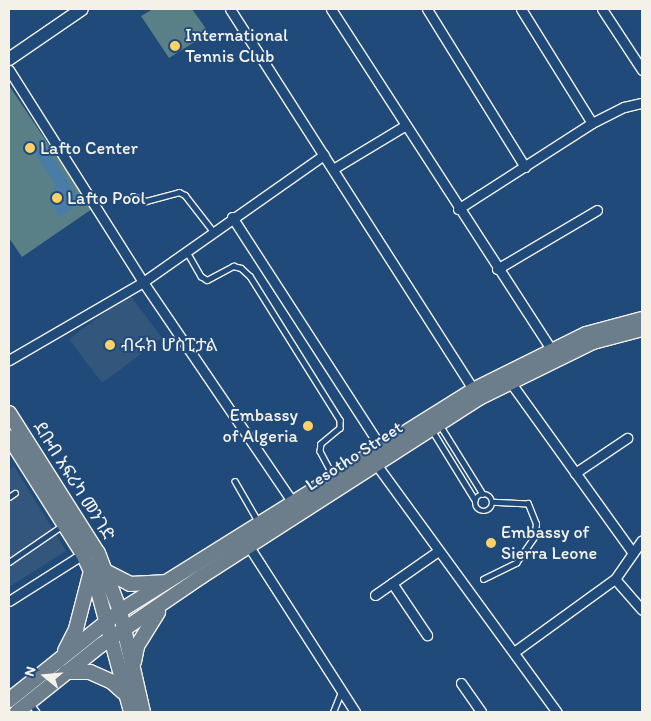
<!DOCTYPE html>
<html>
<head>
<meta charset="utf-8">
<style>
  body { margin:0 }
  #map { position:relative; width:651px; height:721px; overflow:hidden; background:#1f4a7a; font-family:Itim,"Noto Sans Ethiopic",sans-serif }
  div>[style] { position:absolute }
  .built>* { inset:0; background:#33577c; transform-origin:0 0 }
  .green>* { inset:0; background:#598086 }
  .water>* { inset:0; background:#497da7 }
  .roads { filter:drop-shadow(1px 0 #f4f1e8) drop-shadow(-1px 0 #f4f1e8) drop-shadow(0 1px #f4f1e8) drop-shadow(0 -1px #f4f1e8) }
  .lane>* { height:4.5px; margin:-2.25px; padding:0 2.25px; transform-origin:2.25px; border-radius:2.25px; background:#1f4a7a }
  .lane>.ring { margin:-2.25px; padding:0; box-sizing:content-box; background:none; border:4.5px solid #1f4a7a; border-radius:50% }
  .street>* { height:9px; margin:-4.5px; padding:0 4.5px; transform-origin:4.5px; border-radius:4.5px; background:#1f4a7a }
  .secondary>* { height:12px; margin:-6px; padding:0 6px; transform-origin:6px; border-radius:6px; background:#1f4a7a }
  .primary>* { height:14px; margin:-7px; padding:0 7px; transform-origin:7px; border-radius:7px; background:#6c7d8b }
  .dots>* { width:14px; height:14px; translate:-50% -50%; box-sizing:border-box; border:2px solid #1f4a7a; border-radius:50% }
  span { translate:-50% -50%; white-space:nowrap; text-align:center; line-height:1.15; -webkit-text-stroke:4px #1f4a7a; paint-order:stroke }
  .poi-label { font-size:18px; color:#f4f1e8 }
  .left { translate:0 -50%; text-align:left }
  .right { translate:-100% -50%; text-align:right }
  .street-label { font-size:18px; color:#f4f1e8 }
  .frame { position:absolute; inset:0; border:10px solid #f4f1e8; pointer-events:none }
  .north { position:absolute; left:20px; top:651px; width:50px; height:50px; -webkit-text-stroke:4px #1f4a7a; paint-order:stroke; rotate:287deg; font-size:14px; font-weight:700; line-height:20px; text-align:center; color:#f4f1e8 }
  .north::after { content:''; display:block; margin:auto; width:18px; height:22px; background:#f4f1e8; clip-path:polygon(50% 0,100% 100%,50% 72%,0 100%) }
</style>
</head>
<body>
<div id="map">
  <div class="built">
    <div style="left:129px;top:294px;width:55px;height:75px;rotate:53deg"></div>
    <div style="clip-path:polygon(14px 466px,66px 551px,9px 587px,9px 470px)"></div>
  </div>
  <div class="green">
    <div style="clip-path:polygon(153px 9px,192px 9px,209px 33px,169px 58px,141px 16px)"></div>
    <div style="clip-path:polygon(10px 87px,92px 209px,22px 257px,9px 238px)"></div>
  </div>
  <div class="water">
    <div style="clip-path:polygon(45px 145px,81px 202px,59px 218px,52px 203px,55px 184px,33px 151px)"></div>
  </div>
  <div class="roads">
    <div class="lane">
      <div style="left:133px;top:196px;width:14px;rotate:21deg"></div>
      <div style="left:146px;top:201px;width:34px;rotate:-15deg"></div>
      <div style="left:179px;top:192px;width:7px;rotate:27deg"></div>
      <div style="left:185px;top:195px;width:46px;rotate:52.1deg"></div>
      <div style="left:187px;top:252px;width:28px;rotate:60deg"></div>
      <div style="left:201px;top:276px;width:7px;rotate:34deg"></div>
      <div style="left:207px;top:280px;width:30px;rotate:-28deg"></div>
      <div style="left:233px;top:266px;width:8px;rotate:14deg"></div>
      <div style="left:241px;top:268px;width:12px;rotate:42deg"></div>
      <div style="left:250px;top:276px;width:170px;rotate:58deg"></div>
      <div style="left:340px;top:420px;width:8px;rotate:90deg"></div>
      <div style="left:340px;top:428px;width:25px;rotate:140deg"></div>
      <div style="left:321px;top:444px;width:7px;rotate:98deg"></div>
      <div style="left:320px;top:451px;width:27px;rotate:62deg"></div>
      <div style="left:440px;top:425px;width:81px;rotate:58.1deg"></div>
      <div style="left:432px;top:430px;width:82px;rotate:58.4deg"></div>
      <div style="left:235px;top:481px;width:46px;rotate:60.1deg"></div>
      <div class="ring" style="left:475px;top:494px;width:13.5px;height:13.5px"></div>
      <div style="left:9px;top:497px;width:7px;rotate:-34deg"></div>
      <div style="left:9px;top:562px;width:65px;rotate:-34.4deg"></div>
      <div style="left:483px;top:579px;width:37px;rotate:-26deg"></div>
      <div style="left:516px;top:563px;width:32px;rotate:-55deg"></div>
      <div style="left:534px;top:537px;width:13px;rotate:-81deg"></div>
      <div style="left:536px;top:524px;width:22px;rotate:-112deg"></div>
      <div style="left:528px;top:504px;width:35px;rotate:-177deg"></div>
      <div style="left:30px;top:703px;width:11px;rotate:52deg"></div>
      <div style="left:333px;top:712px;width:22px;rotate:-68deg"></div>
    </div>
    <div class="street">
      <div style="left:230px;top:9px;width:457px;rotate:57.4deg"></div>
      <div style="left:331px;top:9px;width:412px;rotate:57.1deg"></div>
      <div style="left:427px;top:9px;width:186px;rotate:58.2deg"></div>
      <div style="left:521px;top:9px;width:134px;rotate:58.1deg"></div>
      <div style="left:602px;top:9px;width:73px;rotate:56.7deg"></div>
      <div style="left:9px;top:70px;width:251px;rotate:57.7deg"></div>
      <div style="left:143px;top:282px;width:272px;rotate:55.8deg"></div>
      <div style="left:333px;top:169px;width:85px;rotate:-31.1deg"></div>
      <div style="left:458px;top:209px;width:159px;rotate:-32.7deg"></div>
      <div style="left:592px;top:123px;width:36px;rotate:-27deg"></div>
      <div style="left:624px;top:107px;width:18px;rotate:-13deg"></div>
      <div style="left:232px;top:217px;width:278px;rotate:57.1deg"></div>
      <div style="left:497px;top:269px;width:116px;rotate:-30.5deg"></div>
      <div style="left:9px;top:360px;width:155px;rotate:-30.2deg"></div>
      <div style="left:143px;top:282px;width:221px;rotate:-35.1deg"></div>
      <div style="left:508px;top:379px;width:214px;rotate:54.3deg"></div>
      <div style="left:373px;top:460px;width:312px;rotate:53.9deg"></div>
      <div style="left:575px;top:473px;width:63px;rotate:-33.9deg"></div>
      <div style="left:246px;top:542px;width:202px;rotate:57.3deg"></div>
      <div style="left:615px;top:579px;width:41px;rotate:48.9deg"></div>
      <div style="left:392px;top:583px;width:63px;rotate:56.1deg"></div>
      <div style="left:375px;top:595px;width:77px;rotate:-34.9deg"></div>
      <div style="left:9px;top:601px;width:88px;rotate:-32.4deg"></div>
      <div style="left:514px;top:652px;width:125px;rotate:-35.9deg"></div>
      <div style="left:615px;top:579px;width:47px;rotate:-55.3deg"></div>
      <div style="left:461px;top:683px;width:35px;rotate:55deg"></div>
    </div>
    <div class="secondary">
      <div style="left:9px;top:59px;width:88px;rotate:-34.4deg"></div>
    </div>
    <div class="primary">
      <div style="left:9px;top:413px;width:166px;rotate:57.6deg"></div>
      <div style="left:98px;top:553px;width:62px;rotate:69.2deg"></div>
      <div style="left:120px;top:611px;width:104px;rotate:77.2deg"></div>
      <div style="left:9px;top:437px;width:138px;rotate:57.7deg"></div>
      <div style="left:83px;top:554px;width:29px;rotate:65deg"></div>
      <div style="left:95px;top:580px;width:137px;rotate:74.7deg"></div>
      <div style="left:105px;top:571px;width:28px;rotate:27deg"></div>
      <div style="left:130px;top:584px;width:33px;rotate:-3deg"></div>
      <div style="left:65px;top:651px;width:25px;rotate:-63deg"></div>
      <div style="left:76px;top:629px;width:56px;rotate:-75.5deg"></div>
      <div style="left:134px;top:662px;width:16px;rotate:-79deg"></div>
      <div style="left:137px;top:646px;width:40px;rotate:-58deg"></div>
      <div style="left:66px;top:672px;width:24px"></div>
      <div style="left:90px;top:672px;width:24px;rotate:24deg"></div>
      <div style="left:112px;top:682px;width:15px;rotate:42deg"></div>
      <div style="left:9px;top:700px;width:142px;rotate:-38.7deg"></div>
      <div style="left:120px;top:611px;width:416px;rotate:-32deg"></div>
      <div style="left:473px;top:390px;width:126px;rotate:-26.4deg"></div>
      <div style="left:586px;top:334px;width:58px;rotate:-15deg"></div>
      <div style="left:17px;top:712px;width:107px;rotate:-38.6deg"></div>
      <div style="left:101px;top:645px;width:122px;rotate:-34.3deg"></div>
      <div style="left:202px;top:576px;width:329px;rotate:-32.7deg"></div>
      <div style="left:479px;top:398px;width:127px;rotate:-26.2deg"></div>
      <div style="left:593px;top:342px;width:51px;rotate:-14.9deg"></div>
    </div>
  </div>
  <div class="dots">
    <div style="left:175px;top:46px;background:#ffd166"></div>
    <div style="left:30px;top:148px;background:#ffd166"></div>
    <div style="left:57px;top:198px;background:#ffd166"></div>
    <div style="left:110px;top:345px;background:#ffd166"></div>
    <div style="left:308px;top:426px;background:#ffd166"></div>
    <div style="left:491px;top:543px;background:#ffd166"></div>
  </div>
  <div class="poi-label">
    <span class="left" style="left:185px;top:46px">International<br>Tennis Club</span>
    <span class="left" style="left:40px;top:148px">Lafto Center</span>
    <span class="left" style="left:67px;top:198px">Lafto Pool</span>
    <span class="left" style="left:121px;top:345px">ብሩክ ሆስፒታል</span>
    <span class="right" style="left:298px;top:426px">Embassy<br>of Algeria</span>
    <span class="left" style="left:501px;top:543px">Embassy of<br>Sierra Leone</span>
  </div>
  <div class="street-label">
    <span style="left:354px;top:456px;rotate:-33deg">Lesotho Street</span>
    <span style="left:74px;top:481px;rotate:58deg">ደቡብ አፍሪካ መንገድ</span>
  </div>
  <div class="frame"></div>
  <div class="north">N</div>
</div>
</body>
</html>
